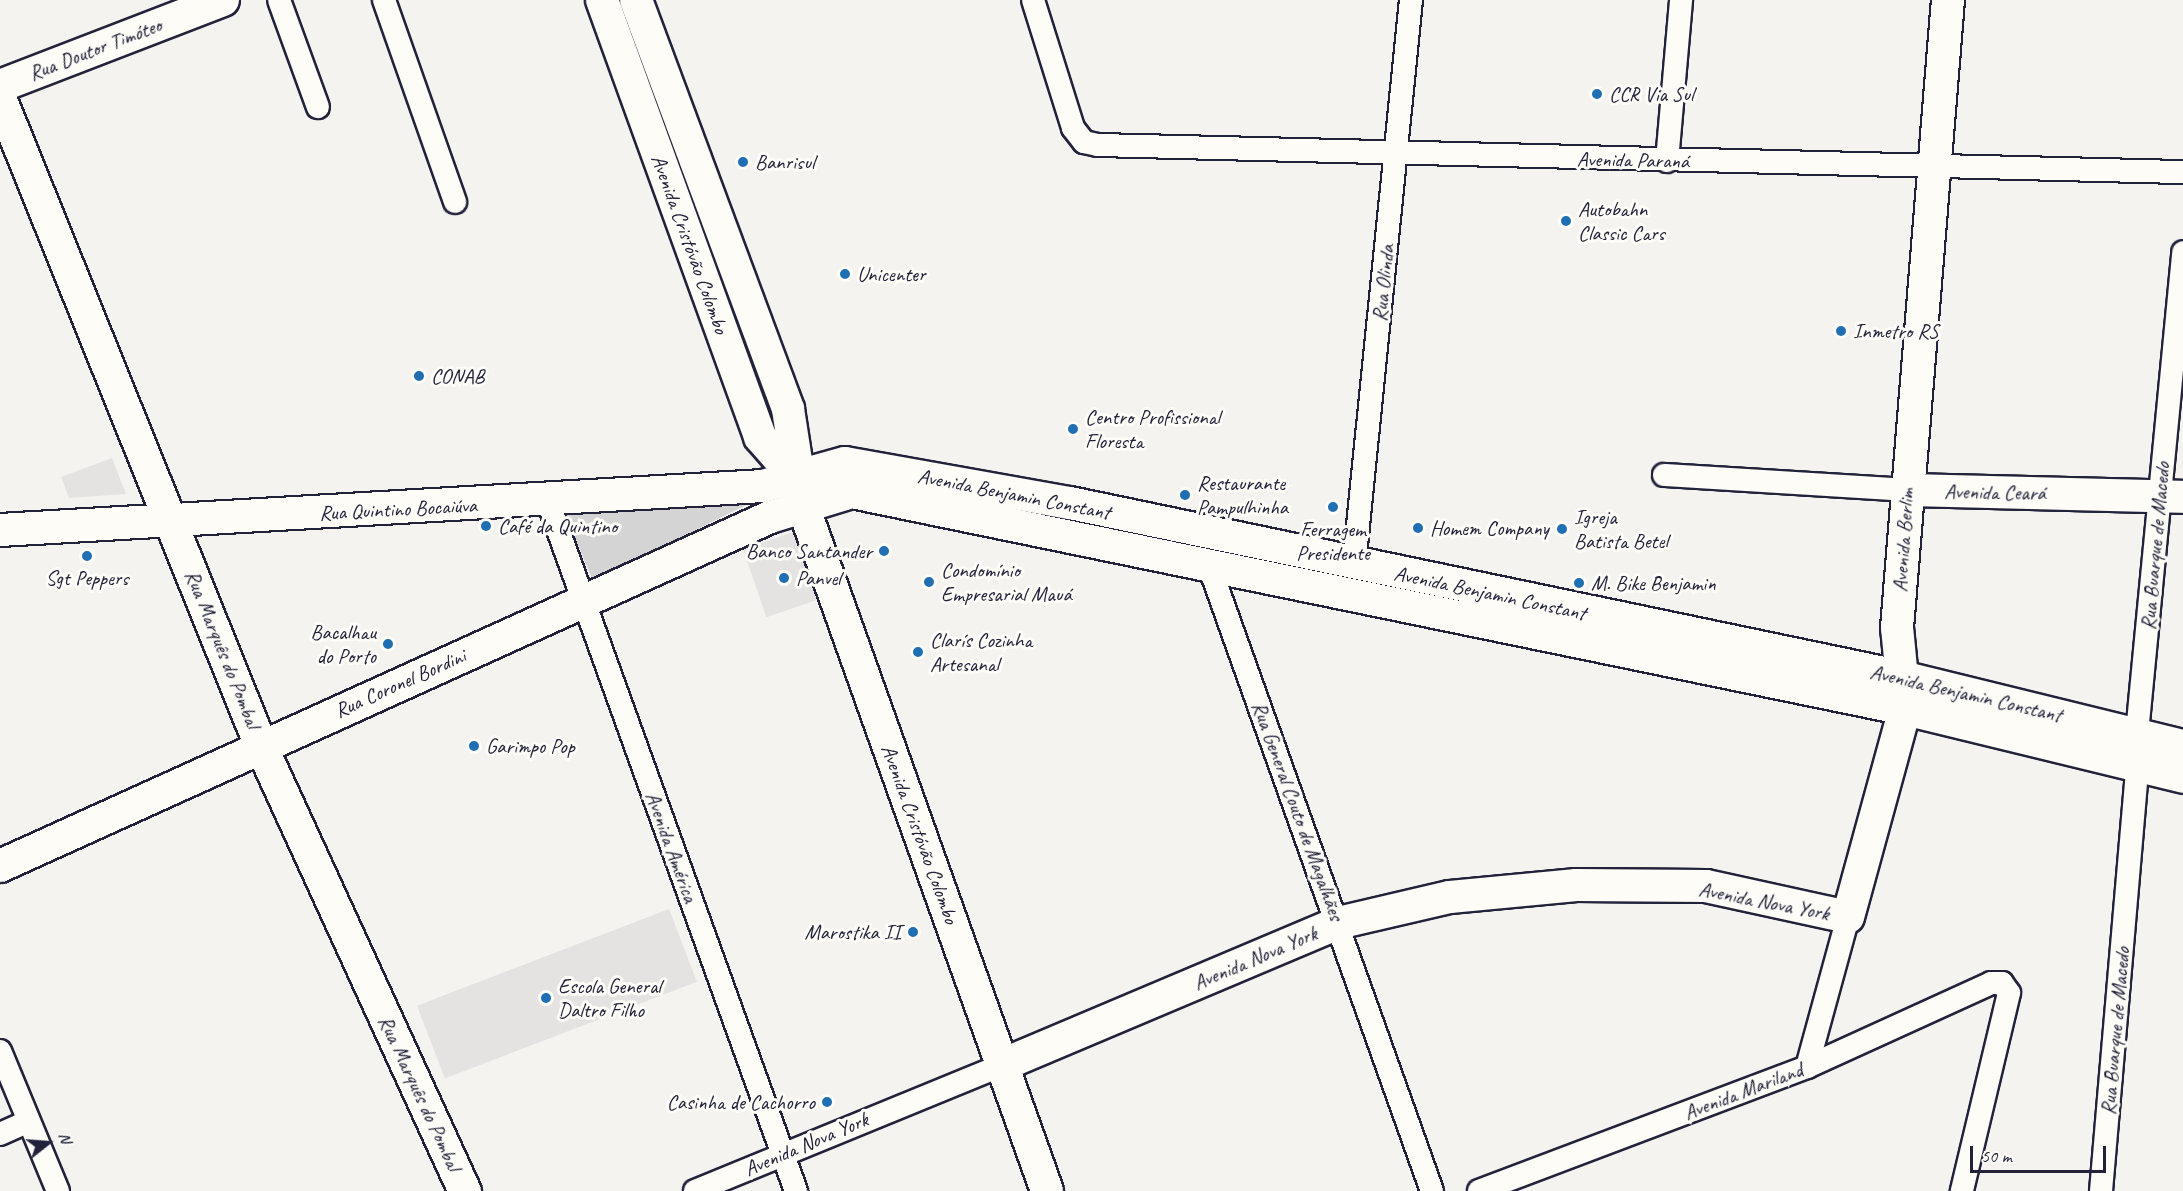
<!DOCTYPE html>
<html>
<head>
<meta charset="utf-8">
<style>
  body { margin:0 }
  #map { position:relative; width:2183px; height:1191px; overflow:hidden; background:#f4f3ef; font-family:Caveat,sans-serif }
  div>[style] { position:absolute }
  .built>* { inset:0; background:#e4e3e2; transform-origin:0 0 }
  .green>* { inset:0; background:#d5d4d5 }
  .roads { filter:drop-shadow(2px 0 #22223b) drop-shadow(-2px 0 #22223b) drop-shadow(0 2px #22223b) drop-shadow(0 -2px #22223b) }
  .street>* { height:22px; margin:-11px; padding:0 11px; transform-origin:11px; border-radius:11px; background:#fdfcf7 }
  .secondary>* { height:32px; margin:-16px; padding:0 16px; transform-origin:16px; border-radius:16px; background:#fdfcf7 }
  .dots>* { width:16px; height:16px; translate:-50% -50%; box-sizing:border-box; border:3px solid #fdfcf7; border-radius:50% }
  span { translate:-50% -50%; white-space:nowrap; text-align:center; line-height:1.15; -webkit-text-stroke:6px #fdfcf7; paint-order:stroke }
  .street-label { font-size:21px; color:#22223b }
  .poi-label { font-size:21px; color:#22223b }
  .left { translate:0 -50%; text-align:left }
  .right { translate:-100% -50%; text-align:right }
  .north { position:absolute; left:18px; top:1113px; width:60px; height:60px; -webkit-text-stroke:4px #fdfcf7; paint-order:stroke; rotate:73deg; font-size:16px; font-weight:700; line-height:24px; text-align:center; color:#22223b }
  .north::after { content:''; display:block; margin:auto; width:21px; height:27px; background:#22223b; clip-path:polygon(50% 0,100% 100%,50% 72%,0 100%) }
  .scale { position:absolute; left:1970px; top:1146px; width:136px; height:27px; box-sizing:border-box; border:3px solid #22223b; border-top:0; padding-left:8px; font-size:18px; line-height:21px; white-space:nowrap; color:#22223b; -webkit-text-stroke:4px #fdfcf7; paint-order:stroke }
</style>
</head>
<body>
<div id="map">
  <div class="built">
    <div style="clip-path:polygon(112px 458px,126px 494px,69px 498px,61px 477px)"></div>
    <div style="left:796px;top:531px;width:72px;height:56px;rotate:71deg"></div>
    <div style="left:669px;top:909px;width:78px;height:270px;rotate:69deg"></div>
  </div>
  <div class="green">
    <div style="clip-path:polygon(736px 501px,750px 503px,593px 581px,564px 511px)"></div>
  </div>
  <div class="roads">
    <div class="street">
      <div style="left:279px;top:0;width:114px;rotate:70deg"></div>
      <div style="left:384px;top:0;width:214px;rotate:70.6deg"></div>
      <div style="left:1033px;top:0;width:134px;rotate:72.6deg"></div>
      <div style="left:1073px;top:128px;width:18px;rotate:52deg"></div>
      <div style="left:1084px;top:142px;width:14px;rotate:12deg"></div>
      <div style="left:1098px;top:145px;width:1085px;rotate:1.43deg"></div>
      <div style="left:1667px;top:161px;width:162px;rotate:-85deg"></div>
      <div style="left:1664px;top:475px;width:242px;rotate:3.5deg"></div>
      <div style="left:548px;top:502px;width:732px;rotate:70.2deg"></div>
      <div style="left:1354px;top:565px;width:568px;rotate:-84.24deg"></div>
      <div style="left:1210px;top:568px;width:661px;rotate:70.39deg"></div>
      <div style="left:2137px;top:733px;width:483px;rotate:-84.5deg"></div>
      <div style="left:0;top:1051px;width:152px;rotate:67.5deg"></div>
      <div style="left:1807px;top:1067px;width:156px;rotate:-74.7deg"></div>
      <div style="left:0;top:1134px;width:30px;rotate:-24deg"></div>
      <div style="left:695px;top:1191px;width:332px;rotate:-22.3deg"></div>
      <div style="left:1479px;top:1191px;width:351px;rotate:-20.7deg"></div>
      <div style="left:1807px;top:1067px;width:202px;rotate:-24.5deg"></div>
      <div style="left:1991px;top:983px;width:11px"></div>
      <div style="left:2002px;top:983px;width:12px;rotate:55deg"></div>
      <div style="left:2009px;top:993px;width:204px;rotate:103.4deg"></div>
      <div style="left:2101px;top:1191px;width:430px;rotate:-85.1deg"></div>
    </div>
    <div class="secondary">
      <div style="left:602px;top:0;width:465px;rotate:70.1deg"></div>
      <div style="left:760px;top:437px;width:53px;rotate:48.8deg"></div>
      <div style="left:636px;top:0;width:436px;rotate:69.6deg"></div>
      <div style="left:788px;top:409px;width:98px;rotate:81.2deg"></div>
      <div style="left:803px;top:506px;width:727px;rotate:70.39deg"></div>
      <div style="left:0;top:86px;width:239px;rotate:-21.1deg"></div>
      <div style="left:0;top:98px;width:699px;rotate:68.06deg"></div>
      <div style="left:261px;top:746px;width:490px;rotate:65.4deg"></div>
      <div style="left:1906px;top:490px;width:277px;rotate:1.4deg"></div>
      <div style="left:0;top:530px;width:764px;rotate:-3.3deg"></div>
      <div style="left:763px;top:486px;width:85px;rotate:-15.7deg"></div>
      <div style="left:845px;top:463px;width:229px;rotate:10.1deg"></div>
      <div style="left:1070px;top:503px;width:846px;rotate:11.8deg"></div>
      <div style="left:1898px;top:676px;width:293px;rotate:13.8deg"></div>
      <div style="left:0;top:866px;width:845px;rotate:-24.38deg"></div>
      <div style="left:770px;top:517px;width:86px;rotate:-17deg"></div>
      <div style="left:852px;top:492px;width:1075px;rotate:11.64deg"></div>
      <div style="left:1905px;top:709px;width:286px;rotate:13.7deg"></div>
      <div style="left:1002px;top:1065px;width:365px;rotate:-22.9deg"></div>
      <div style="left:1338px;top:923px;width:115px;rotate:-13.1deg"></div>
      <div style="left:1450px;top:897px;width:127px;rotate:-5.4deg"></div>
      <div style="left:1576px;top:885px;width:130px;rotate:0.4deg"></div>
      <div style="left:1706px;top:886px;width:145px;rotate:12.3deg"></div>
      <div style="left:1848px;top:917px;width:216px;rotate:-74.7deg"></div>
      <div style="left:1905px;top:709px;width:81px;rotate:-95.6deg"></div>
      <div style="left:1897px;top:628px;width:630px;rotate:-85.36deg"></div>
    </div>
  </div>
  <div class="dots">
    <div style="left:1597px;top:94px;background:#1f6fb2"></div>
    <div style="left:743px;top:162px;background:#1f6fb2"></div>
    <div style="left:1566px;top:221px;background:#1f6fb2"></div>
    <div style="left:845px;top:274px;background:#1f6fb2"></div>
    <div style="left:1841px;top:331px;background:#1f6fb2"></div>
    <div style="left:419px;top:376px;background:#1f6fb2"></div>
    <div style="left:1073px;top:429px;background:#1f6fb2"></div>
    <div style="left:1185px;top:495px;background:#1f6fb2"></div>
    <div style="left:1333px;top:507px;background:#1f6fb2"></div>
    <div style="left:486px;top:526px;background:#1f6fb2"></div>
    <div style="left:1418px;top:528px;background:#1f6fb2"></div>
    <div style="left:1562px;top:529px;background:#1f6fb2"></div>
    <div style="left:884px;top:551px;background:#1f6fb2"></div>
    <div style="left:87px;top:556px;background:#1f6fb2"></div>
    <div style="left:784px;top:578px;background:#1f6fb2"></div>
    <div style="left:929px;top:582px;background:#1f6fb2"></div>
    <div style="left:1579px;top:583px;background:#1f6fb2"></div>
    <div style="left:388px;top:644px;background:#1f6fb2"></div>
    <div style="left:918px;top:652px;background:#1f6fb2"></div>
    <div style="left:474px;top:746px;background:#1f6fb2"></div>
    <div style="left:913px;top:932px;background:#1f6fb2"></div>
    <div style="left:546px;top:998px;background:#1f6fb2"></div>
    <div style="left:827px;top:1102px;background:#1f6fb2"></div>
  </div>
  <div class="street-label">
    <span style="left:95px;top:49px;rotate:-21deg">Rua Doutor Timóteo</span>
    <span style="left:1633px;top:160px;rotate:1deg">Avenida Paraná</span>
    <span style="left:690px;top:244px;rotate:70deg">Avenida Cristóvão Colombo</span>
    <span style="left:1383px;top:283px;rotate:-84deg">Rua Olinda</span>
    <span style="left:1995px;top:492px;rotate:1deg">Avenida Ceará</span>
    <span style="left:1014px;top:494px;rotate:11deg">Avenida Benjamin Constant</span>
    <span style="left:398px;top:509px;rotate:-3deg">Rua Quintino Bocaiúva</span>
    <span style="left:1903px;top:540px;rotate:-86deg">Avenida Berlim</span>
    <span style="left:2155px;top:546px;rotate:-85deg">Rua Buarque de Macedo</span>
    <span style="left:1490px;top:593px;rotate:12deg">Avenida Benjamin Constant</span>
    <span style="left:223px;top:649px;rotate:68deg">Rua Marquês do Pombal</span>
    <span style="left:400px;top:683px;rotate:-24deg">Rua Coronel Bordini</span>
    <span style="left:1966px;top:693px;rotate:13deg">Avenida Benjamin Constant</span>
    <span style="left:1298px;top:811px;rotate:70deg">Rua General Couto de Magalhães</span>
    <span style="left:920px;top:834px;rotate:70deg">Avenida Cristóvão Colombo</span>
    <span style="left:672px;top:847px;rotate:70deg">Avenida América</span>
    <span style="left:1764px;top:901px;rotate:11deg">Avenida Nova York</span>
    <span style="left:1255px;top:958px;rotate:-23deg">Avenida Nova York</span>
    <span style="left:2115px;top:1031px;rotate:-85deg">Rua Buarque de Macedo</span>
    <span style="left:1743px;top:1091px;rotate:-21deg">Avenida Mariland</span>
    <span style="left:420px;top:1093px;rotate:65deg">Rua Marquês do Pombal</span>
    <span style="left:806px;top:1144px;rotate:-23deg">Avenida Nova York</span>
  </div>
  <div class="poi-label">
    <span class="left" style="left:1609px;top:94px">CCR Via Sul</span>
    <span class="left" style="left:755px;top:162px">Banrisul</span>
    <span class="left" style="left:1578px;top:221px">Autobahn<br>Classic Cars</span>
    <span class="left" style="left:857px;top:274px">Unicenter</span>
    <span class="left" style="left:1853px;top:331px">Inmetro RS</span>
    <span class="left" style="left:431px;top:376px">CONAB</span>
    <span class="left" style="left:1085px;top:429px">Centro Profissional<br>Floresta</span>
    <span class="left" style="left:1197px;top:495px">Restaurante<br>Pampulhinha</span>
    <span class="left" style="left:1574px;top:529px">Igreja<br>Batista Betel</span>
    <span class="left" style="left:498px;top:526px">Café da Quintino</span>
    <span class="left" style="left:1430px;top:528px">Homem Company</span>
    <span style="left:1333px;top:541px">Ferragem<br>Presidente</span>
    <span class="right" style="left:872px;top:551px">Banco Santander</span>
    <span class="left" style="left:941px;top:582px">Condomínio<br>Empresarial Mauá</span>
    <span style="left:87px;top:578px">Sgt Peppers</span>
    <span class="left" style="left:796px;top:578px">Panvel</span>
    <span class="left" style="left:1591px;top:583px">M. Bike Benjamin</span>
    <span class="right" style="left:376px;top:644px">Bacalhau<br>do Porto</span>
    <span class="left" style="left:930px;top:652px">Clarís Cozinha<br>Artesanal</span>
    <span class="left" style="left:486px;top:746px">Garimpo Pop</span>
    <span class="right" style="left:901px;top:932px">Marostika II</span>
    <span class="left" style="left:558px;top:998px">Escola General<br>Daltro Filho</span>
    <span class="right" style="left:815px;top:1102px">Casinha de Cachorro</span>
  </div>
  <div class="north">N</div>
  <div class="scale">50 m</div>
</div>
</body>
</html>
